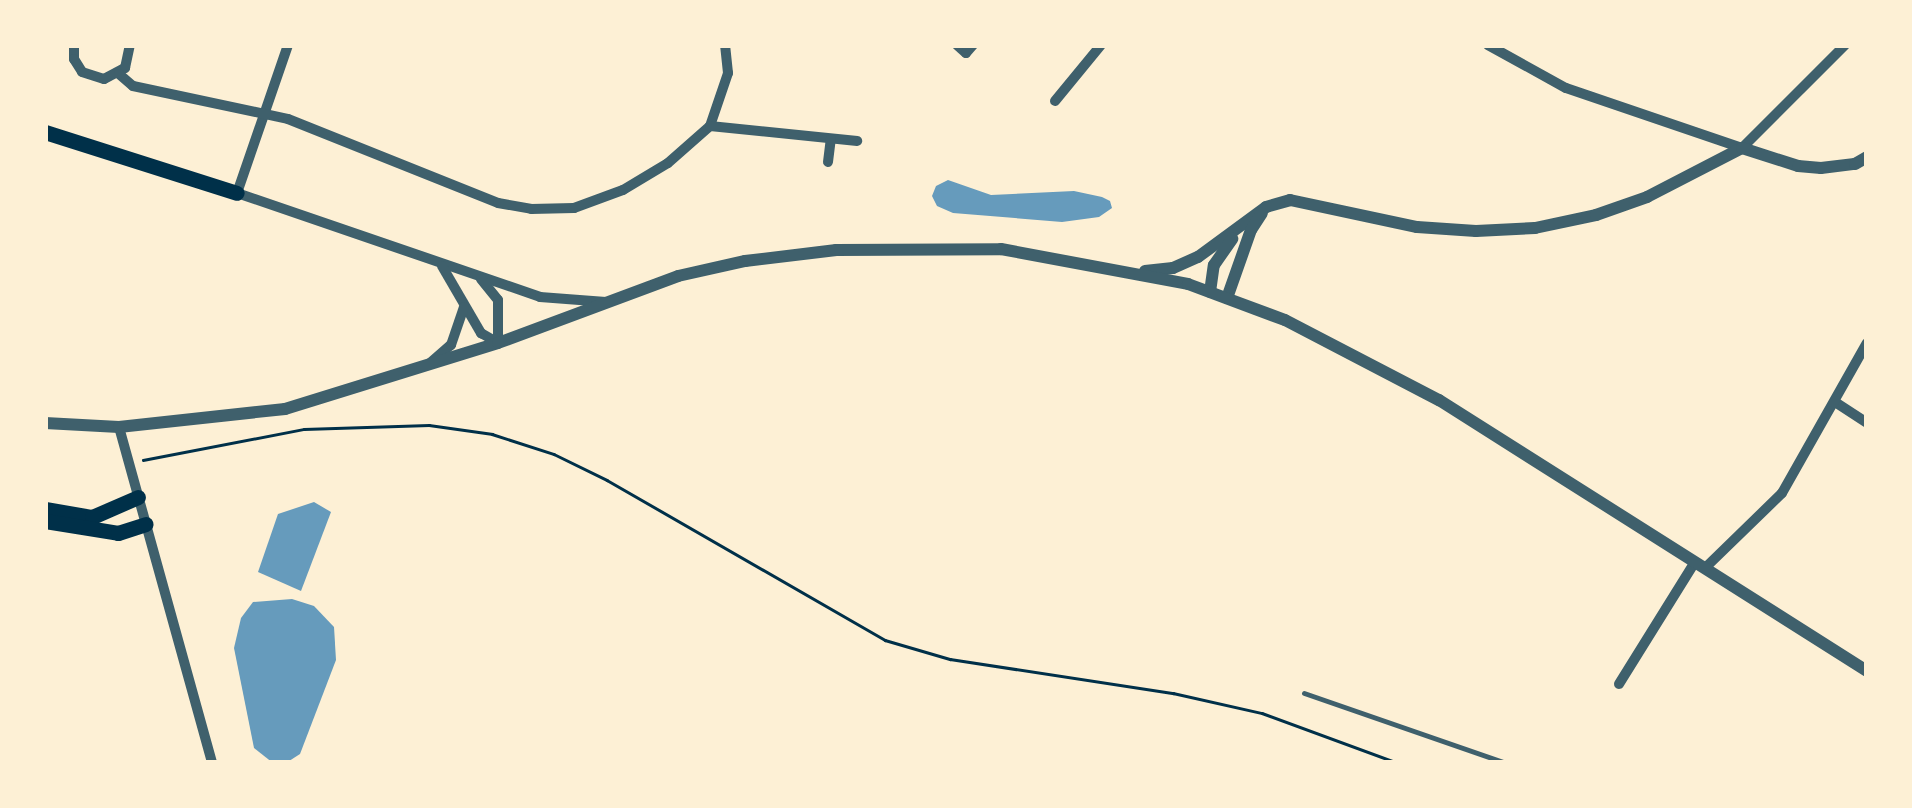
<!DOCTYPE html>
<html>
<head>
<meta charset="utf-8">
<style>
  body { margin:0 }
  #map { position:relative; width:1912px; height:808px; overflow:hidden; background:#fdf0d5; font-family:"Work Sans",sans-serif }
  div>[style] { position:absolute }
  .water>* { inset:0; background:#669bbc }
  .path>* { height:2.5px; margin:-1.25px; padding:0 1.25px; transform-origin:1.25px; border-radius:1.25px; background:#003049 }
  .service>* { height:5px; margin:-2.5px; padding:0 2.5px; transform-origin:2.5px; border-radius:2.5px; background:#3f606c }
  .minor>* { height:10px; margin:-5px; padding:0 5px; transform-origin:5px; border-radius:5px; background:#3f606c }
  .tertiary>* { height:12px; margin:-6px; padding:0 6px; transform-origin:6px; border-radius:6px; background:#3f606c }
  .primary>* { height:15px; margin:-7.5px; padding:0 7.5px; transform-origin:7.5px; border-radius:7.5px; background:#003049 }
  span { translate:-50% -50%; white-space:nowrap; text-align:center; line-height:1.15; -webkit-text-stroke:8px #fdf0d5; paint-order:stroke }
  .frame { position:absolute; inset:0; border:48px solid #fdf0d5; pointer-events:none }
</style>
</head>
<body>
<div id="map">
  <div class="water">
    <div style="clip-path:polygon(948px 180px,991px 195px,1074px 191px,1102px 197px,1110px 201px,1112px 208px,1099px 217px,1062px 222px,953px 213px,937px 206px,932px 196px,936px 186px)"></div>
    <div style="clip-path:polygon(314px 502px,331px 512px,301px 591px,258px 572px,278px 514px)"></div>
    <div style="clip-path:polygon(292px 599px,314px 606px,334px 627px,336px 660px,300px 754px,286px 763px,273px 763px,254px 748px,234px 648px,241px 618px,253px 602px)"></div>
  </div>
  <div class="path">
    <div style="left:143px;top:460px;width:164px;rotate:-10.9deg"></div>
    <div style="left:304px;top:429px;width:125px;rotate:-1.8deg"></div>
    <div style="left:429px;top:425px;width:64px;rotate:8.1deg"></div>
    <div style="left:492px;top:434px;width:65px;rotate:17.9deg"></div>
    <div style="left:554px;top:454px;width:59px;rotate:26.1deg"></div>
    <div style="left:607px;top:480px;width:321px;rotate:29.9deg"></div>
    <div style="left:885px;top:640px;width:68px;rotate:16.3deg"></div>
    <div style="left:950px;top:659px;width:226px;rotate:8.7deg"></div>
    <div style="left:1173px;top:693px;width:91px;rotate:12.7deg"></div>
    <div style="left:1262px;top:713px;width:145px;rotate:20.2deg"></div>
  </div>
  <div class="service">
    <div style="left:1304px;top:693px;width:214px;rotate:19.1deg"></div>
  </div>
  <div class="minor">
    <div style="left:74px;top:45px;width:14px;rotate:90deg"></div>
    <div style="left:74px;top:59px;width:15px;rotate:58deg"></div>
    <div style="left:82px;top:72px;width:23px;rotate:18deg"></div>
    <div style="left:104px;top:79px;width:24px;rotate:-28deg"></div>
    <div style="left:125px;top:68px;width:24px;rotate:-78deg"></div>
    <div style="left:288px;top:45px;width:157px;rotate:109deg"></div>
    <div style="left:237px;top:193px;width:320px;rotate:18.9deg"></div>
    <div style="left:540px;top:297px;width:66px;rotate:4.3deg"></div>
    <div style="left:957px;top:45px;width:12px;rotate:42deg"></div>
    <div style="left:966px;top:53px;width:11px;rotate:-49deg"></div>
    <div style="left:1488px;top:45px;width:89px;rotate:28.9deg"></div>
    <div style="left:1566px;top:88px;width:186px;rotate:18.8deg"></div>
    <div style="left:1742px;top:148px;width:146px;rotate:-45deg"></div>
    <div style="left:119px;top:74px;width:18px;rotate:41deg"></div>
    <div style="left:133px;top:86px;width:158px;rotate:12deg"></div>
    <div style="left:288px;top:119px;width:226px;rotate:21.8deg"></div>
    <div style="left:498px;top:203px;width:34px;rotate:10deg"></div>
    <div style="left:531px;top:209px;width:43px;rotate:-1.3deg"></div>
    <div style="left:574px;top:208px;width:52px;rotate:-20.2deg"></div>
    <div style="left:623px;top:190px;width:52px;rotate:-31deg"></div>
    <div style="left:668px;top:163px;width:56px;rotate:-41.4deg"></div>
    <div style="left:710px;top:126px;width:56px;rotate:-71.2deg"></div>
    <div style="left:728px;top:73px;width:28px;rotate:-96deg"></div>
    <div style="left:1055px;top:101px;width:72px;rotate:-50.6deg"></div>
    <div style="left:710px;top:126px;width:148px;rotate:5.8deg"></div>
    <div style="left:828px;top:162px;width:23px;rotate:-83deg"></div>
    <div style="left:442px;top:266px;width:78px;rotate:59.8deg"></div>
    <div style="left:481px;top:333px;width:20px;rotate:30deg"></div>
    <div style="left:498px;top:343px;width:43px;rotate:-90deg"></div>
    <div style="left:498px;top:300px;width:27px;rotate:-129deg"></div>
    <div style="left:430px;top:363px;width:28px;rotate:-41deg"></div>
    <div style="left:451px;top:345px;width:40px;rotate:-71.1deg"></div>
    <div style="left:1835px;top:402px;width:38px;rotate:33deg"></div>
    <div style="left:119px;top:427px;width:349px;rotate:74.5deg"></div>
    <div style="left:1705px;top:568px;width:107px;rotate:-44.2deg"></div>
    <div style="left:1782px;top:493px;width:172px;rotate:-60.5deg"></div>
    <div style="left:1619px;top:684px;width:144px;rotate:-58.1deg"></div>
  </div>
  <div class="tertiary">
    <div style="left:1145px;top:271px;width:28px;rotate:-6deg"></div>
    <div style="left:1173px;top:268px;width:27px;rotate:-24deg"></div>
    <div style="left:1198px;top:257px;width:84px;rotate:-36.3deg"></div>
    <div style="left:1266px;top:207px;width:25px;rotate:-16deg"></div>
    <div style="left:1290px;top:200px;width:130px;rotate:12deg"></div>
    <div style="left:1417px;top:227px;width:59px;rotate:3.9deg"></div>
    <div style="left:1476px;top:231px;width:59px;rotate:-2.9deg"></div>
    <div style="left:1535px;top:228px;width:62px;rotate:-12deg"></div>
    <div style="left:1596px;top:215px;width:54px;rotate:-19.4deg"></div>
    <div style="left:1647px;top:197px;width:107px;rotate:-27.3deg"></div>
    <div style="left:1742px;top:148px;width:59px;rotate:17.8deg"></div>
    <div style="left:1798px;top:166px;width:23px;rotate:5deg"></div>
    <div style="left:1821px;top:168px;width:34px;rotate:-7deg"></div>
    <div style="left:1855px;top:164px;width:14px;rotate:-30deg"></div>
    <div style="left:1210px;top:292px;width:27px;rotate:-82deg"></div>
    <div style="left:1214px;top:265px;width:32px;rotate:-55deg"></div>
    <div style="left:1227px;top:298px;width:72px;rotate:-70.6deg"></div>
    <div style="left:1251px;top:230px;width:20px;rotate:-57deg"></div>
    <div style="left:45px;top:423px;width:74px;rotate:3.1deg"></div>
    <div style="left:119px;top:427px;width:167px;rotate:-6.2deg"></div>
    <div style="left:285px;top:409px;width:223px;rotate:-17.2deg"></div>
    <div style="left:498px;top:343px;width:192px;rotate:-20.4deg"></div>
    <div style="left:678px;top:276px;width:69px;rotate:-12.6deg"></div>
    <div style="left:745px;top:261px;width:92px;rotate:-6.9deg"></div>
    <div style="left:836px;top:250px;width:165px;rotate:-0.3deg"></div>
    <div style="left:1001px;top:249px;width:190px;rotate:10.6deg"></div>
    <div style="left:1188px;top:284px;width:103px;rotate:20.4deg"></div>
    <div style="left:1285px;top:320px;width:174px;rotate:27.5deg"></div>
    <div style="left:1439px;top:400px;width:507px;rotate:32.34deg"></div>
  </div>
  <div class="primary">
    <div style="left:45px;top:132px;width:201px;rotate:17.6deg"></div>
    <div style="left:45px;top:509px;width:48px;rotate:9.7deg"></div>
    <div style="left:92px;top:517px;width:50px;rotate:-23.5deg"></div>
    <div style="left:45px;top:521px;width:74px;rotate:9.3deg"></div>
    <div style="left:118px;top:533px;width:29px;rotate:-18deg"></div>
  </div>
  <div class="frame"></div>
</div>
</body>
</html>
